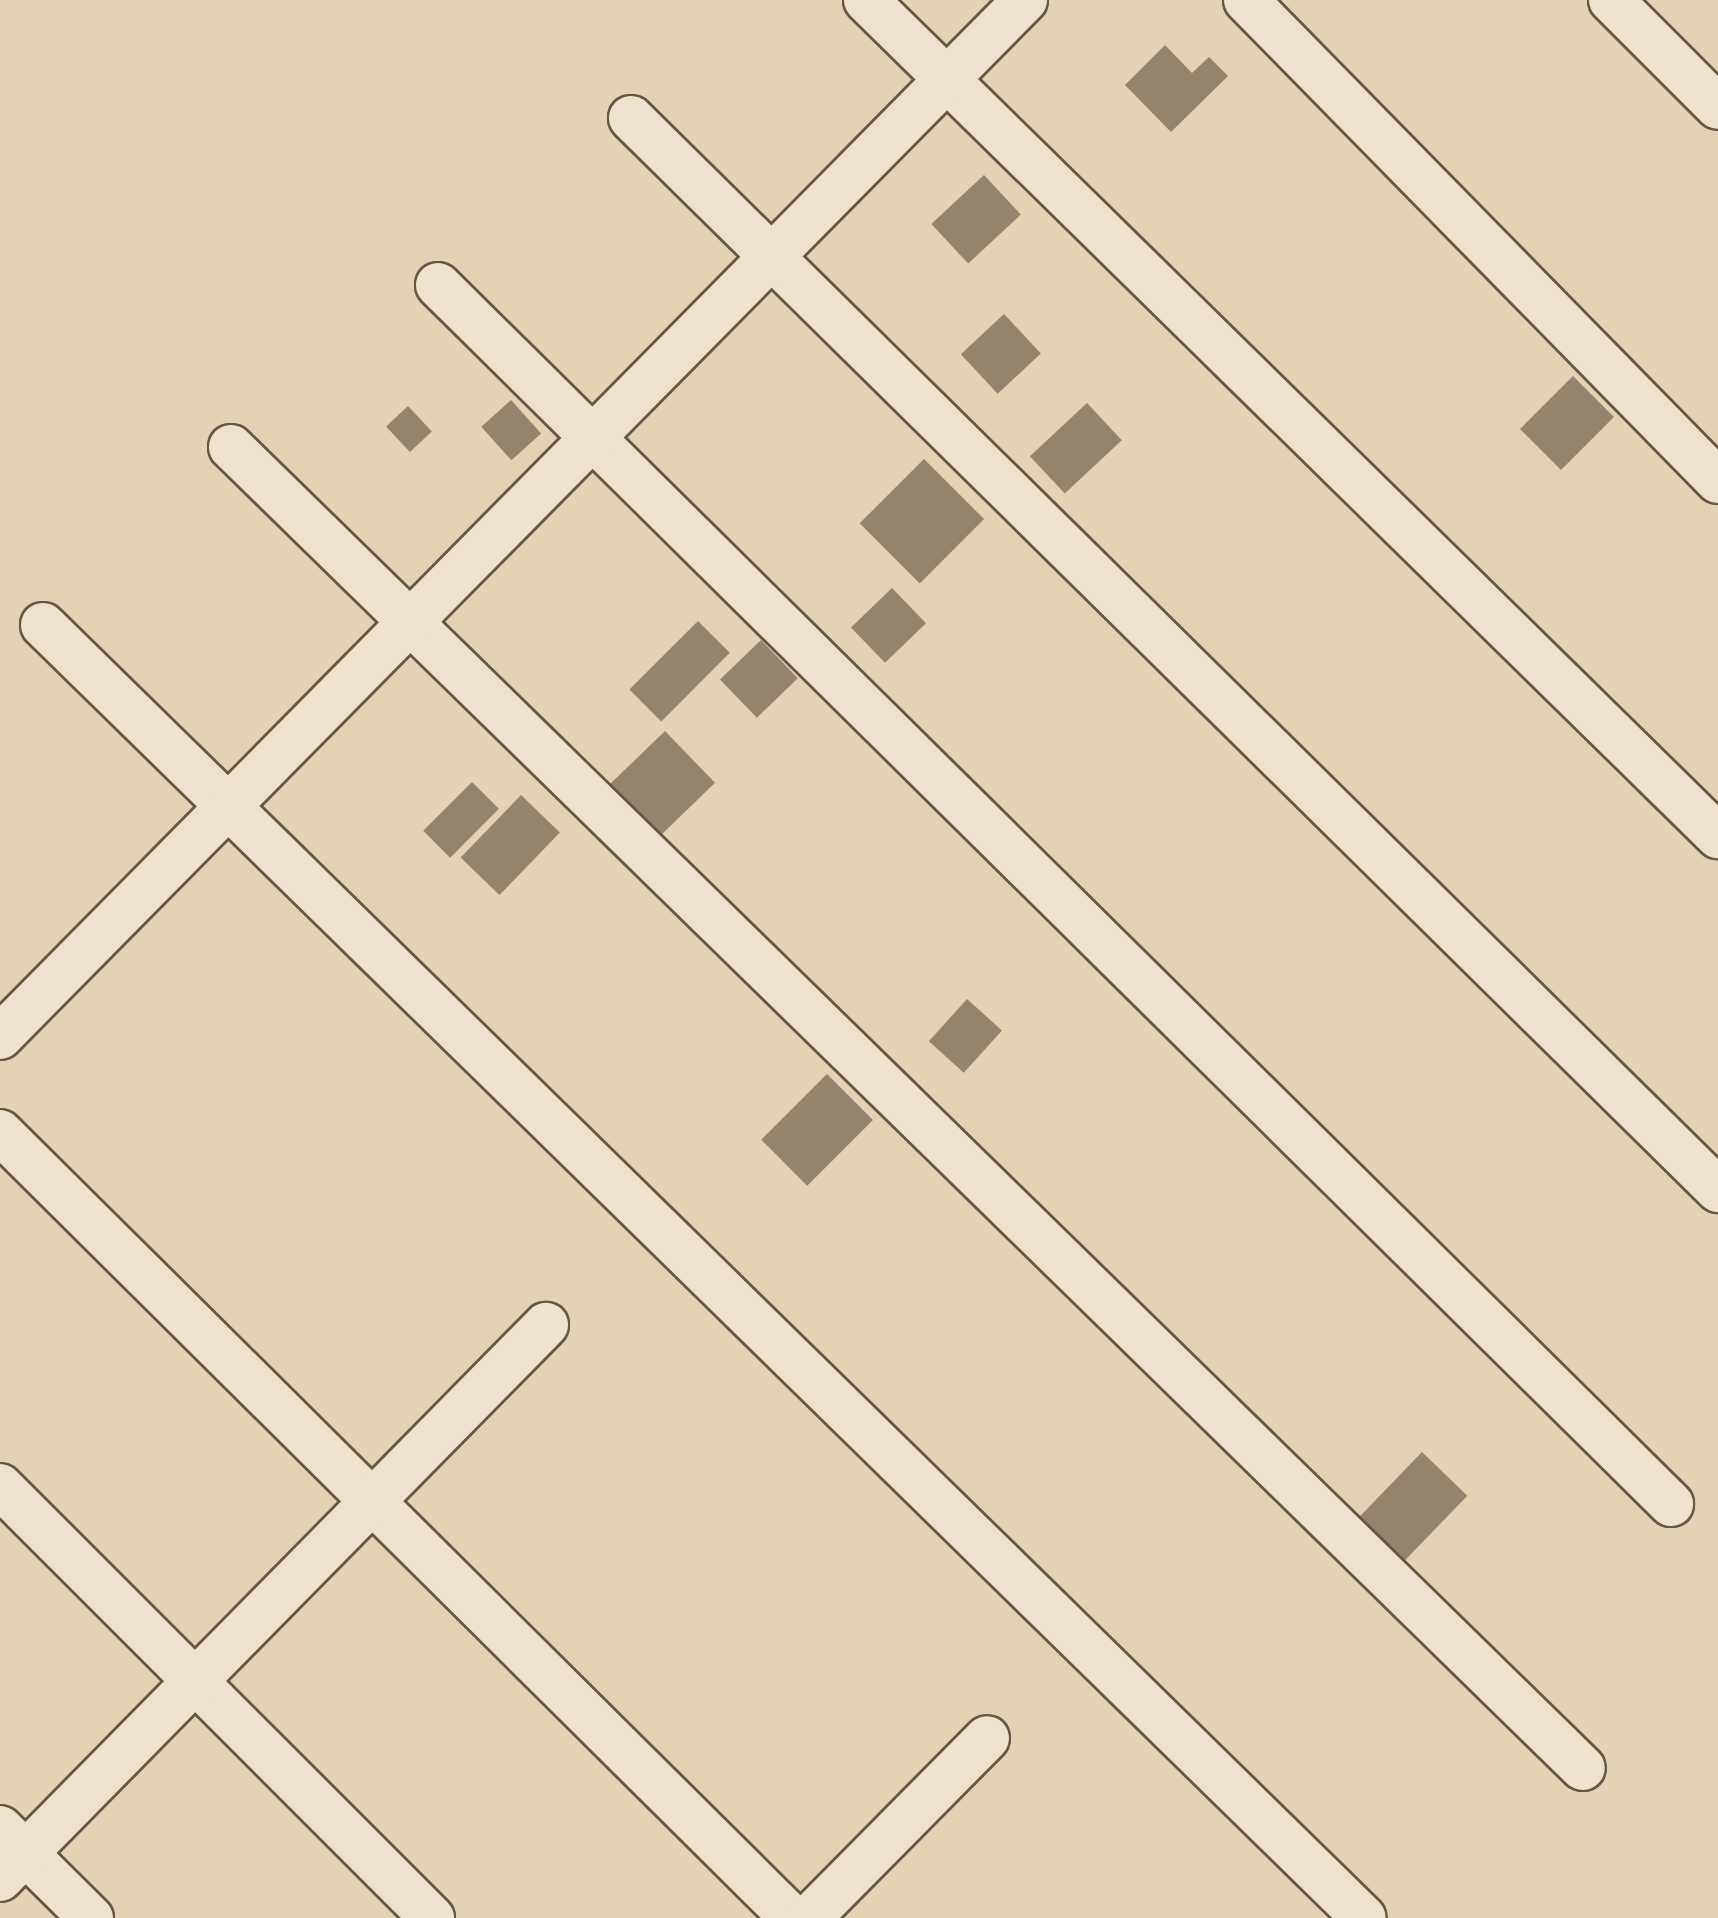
<!DOCTYPE html>
<html>
<head>
<meta charset="utf-8">
<style>
  body { margin:0 }
  #map { position:relative; width:1718px; height:1918px; overflow:hidden; background:#e3d3b4; font-family:Alegreya,serif }
  div>[style] { position:absolute }
  .building>* { inset:0; background:#93846c; transform-origin:0 0 }
  .roads { filter:drop-shadow(2px 0 #665744) drop-shadow(-2px 0 #665744) drop-shadow(0 2px #665744) drop-shadow(0 -2px #665744) }
  .minor>* { height:44px; margin:-22px; padding:0 22px; transform-origin:22px; border-radius:22px; background:#ede2ce }
  span { translate:-50% -50%; white-space:nowrap; text-align:center; line-height:1.15; -webkit-text-stroke:7px #ede2ce; paint-order:stroke }
</style>
</head>
<body>
<div id="map">
  <div class="building">
    <div style="clip-path:polygon(1165px 45px,1192px 73px,1209px 57px,1228px 76px,1171px 132px,1125px 85px)"></div>
    <div style="left:984px;top:175px;width:54px;height:72px;rotate:47deg"></div>
    <div style="left:1004px;top:314px;width:54px;height:59px;rotate:47deg"></div>
    <div style="left:1573px;top:376px;width:58px;height:75px;rotate:45deg"></div>
    <div style="left:511px;top:400px;width:45px;height:40px;rotate:48deg"></div>
    <div style="left:1087px;top:403px;width:51px;height:78px;rotate:47deg"></div>
    <div style="left:408px;top:406px;width:35px;height:30px;rotate:47deg"></div>
    <div style="left:924px;top:459px;width:85px;height:91px;rotate:45deg"></div>
    <div style="left:892px;top:588px;width:49px;height:57px;rotate:46deg"></div>
    <div style="left:698px;top:621px;width:45px;height:97px;rotate:45deg"></div>
    <div style="left:761px;top:640px;width:53px;height:57px;rotate:46deg"></div>
    <div style="left:665px;top:731px;width:72px;height:84px;rotate:46deg"></div>
    <div style="left:472px;top:782px;width:38px;height:69px;rotate:45deg"></div>
    <div style="left:521px;top:795px;width:54px;height:87px;rotate:44deg"></div>
    <div style="left:967px;top:999px;width:47px;height:57px;rotate:42deg"></div>
    <div style="left:827px;top:1074px;width:65px;height:93px;rotate:45deg"></div>
    <div style="left:1422px;top:1452px;width:63px;height:98px;rotate:44deg"></div>
  </div>
  <div class="roads">
    <div class="minor">
      <div style="left:866px;top:0;width:1194px;rotate:44.46deg"></div>
      <div style="left:1246px;top:0;width:674px;rotate:45.54deg"></div>
      <div style="left:1611px;top:0;width:151px;rotate:45deg"></div>
      <div style="left:631px;top:118px;width:1527px;rotate:44.6deg"></div>
      <div style="left:438px;top:285px;width:1734px;rotate:44.67deg"></div>
      <div style="left:231px;top:447px;width:1890px;rotate:44.34deg"></div>
      <div style="left:43px;top:625px;width:1848px;rotate:44.39deg"></div>
      <div style="left:0;top:1037px;width:1458px;rotate:-45.33deg"></div>
      <div style="left:0;top:1132px;width:1116px;rotate:44.78deg"></div>
      <div style="left:0;top:1486px;width:611px;rotate:45deg"></div>
      <div style="left:0;top:1828px;width:128px;rotate:44.7deg"></div>
      <div style="left:0;top:1879px;width:778px;rotate:-45.42deg"></div>
      <div style="left:809px;top:1918px;width:253px;rotate:-45.3deg"></div>
    </div>
  </div>
</div>
</body>
</html>
